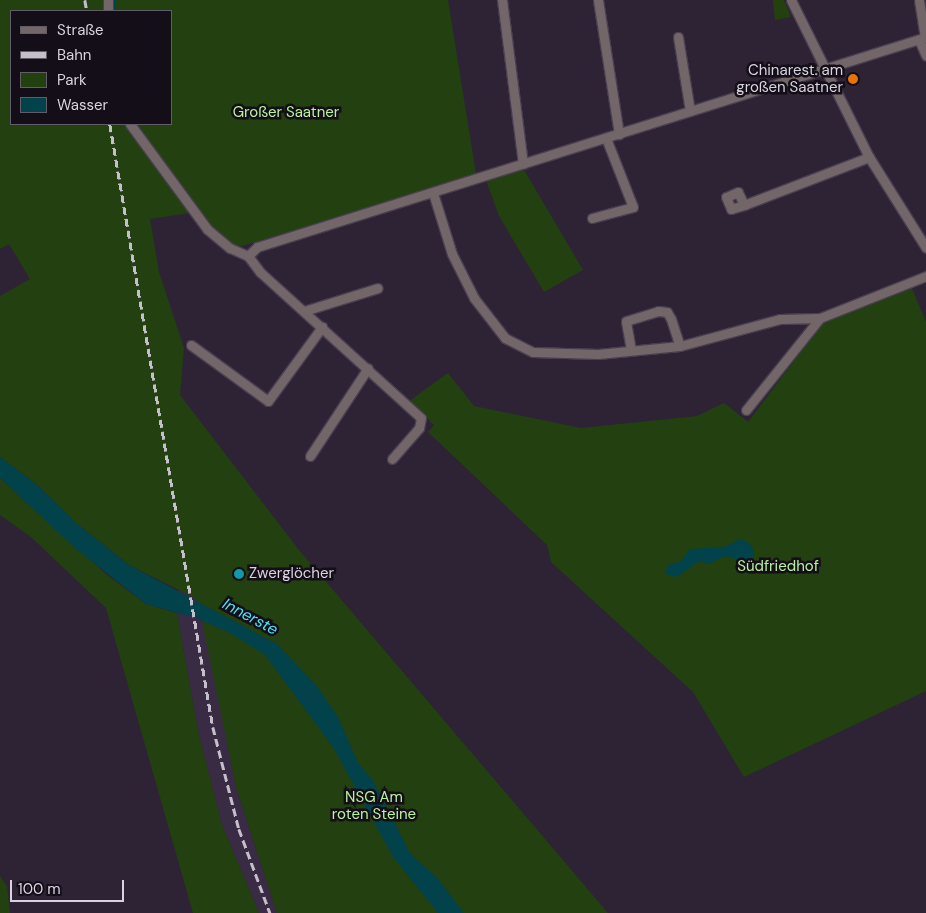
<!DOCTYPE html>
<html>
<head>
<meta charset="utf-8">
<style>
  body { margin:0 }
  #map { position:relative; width:926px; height:913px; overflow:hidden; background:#2e2335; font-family:"DM Sans",sans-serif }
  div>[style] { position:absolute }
  .built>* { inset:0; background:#392b43 }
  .green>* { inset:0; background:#234010 }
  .water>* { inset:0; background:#02424b }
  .stream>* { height:2.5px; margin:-1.25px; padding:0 1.25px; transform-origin:1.25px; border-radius:1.25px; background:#02424b }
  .roads { filter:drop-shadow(1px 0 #493f50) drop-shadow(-1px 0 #493f50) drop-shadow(0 1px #493f50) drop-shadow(0 -1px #493f50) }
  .minor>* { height:9px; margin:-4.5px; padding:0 4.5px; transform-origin:4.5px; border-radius:4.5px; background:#726668 }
  .rail>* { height:2.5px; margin-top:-1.25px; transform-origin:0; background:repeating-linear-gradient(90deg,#c5becb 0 8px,transparent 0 12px) }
  .dots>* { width:14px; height:14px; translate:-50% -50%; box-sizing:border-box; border:2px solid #130e17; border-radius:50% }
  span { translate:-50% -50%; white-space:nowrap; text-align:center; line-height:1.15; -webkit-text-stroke:5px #130e17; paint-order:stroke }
  .poi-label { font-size:15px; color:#d9d2df }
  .right { translate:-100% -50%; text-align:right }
  .left { translate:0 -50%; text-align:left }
  .park-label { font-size:15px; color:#b9f29b }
  .water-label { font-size:16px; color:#4be3fb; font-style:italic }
  .legend { position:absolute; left:10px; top:10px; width:162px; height:115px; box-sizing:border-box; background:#130e17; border:1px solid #625c67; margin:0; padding:6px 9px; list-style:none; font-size:15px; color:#d9d2df }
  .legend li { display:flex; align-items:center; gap:10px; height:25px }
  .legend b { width:25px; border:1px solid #625c67 }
  .scale { position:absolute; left:10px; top:880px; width:114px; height:22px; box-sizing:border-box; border:2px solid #d9d2df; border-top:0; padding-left:6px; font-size:15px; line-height:18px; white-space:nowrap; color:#d9d2df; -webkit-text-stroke:4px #130e17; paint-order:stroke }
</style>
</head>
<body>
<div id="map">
  <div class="built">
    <div style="clip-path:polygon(185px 529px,236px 787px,277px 913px,259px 913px,222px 825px,198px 731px,177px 613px)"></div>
  </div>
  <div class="green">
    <div style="clip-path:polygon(evenodd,0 0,448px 0,476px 174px,236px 248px,196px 212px,150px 219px,159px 272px,184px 348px,180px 395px,299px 550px,608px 913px,277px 913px,236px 787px,202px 621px,205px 622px,197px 599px,129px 565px,76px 523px,37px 485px,0 457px,0 296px,30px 279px,9px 244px,0 249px,0 0,11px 11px,171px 11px,171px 124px,11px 124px,11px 11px)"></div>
    <div style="clip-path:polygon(773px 0,784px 0,791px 17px,775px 20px)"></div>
    <div style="clip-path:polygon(523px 168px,583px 270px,544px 292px,499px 216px,486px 180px)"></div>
    <div style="clip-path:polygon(911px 286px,926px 322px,926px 691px,744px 777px,693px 692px,551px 562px,547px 545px,428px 432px,434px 425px,408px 402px,448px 373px,474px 406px,581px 428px,697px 416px,724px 403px,748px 422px,822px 324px)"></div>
    <div style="clip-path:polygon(0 478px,107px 575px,146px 604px,177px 613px,198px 731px,222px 825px,259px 913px,193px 913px,106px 608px,31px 537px,0 515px)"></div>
    <div style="clip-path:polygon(0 876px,7px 886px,10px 913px,0 913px)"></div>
  </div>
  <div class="water">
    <div style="clip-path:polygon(0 457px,37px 485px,76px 523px,129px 565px,277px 644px,316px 685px,338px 717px,358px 763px,372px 779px,410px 853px,438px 879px,464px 913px,438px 913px,393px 857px,333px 747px,265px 655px,230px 633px,196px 618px,146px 604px,76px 549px,0 478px)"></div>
    <div style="clip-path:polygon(740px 539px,749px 543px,753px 549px,754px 556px,748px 563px,725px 556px,709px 564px,699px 561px,677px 577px,665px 574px,667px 566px,681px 561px,690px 549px,724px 547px)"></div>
  </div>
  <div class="stream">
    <div style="left:114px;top:0;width:11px;rotate:85deg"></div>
    <div style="left:136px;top:124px;width:22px;rotate:54deg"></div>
  </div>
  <div class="roads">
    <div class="minor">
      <div style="left:108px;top:0;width:11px;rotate:90deg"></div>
      <div style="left:502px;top:0;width:165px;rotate:82.7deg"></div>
      <div style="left:598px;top:0;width:136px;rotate:81.1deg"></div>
      <div style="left:791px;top:0;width:175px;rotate:63.6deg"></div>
      <div style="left:869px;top:157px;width:107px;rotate:57.9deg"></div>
      <div style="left:919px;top:0;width:37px;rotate:81deg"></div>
      <div style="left:678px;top:37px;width:75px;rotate:80.8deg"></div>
      <div style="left:919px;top:40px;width:17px;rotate:66deg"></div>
      <div style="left:130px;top:124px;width:130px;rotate:53.7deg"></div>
      <div style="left:207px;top:229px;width:30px;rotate:40deg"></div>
      <div style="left:230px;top:248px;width:20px;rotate:24deg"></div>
      <div style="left:248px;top:256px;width:20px;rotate:53deg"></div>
      <div style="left:260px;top:272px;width:217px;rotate:42.2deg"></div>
      <div style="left:421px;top:418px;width:10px;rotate:101deg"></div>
      <div style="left:419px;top:428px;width:41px;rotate:131.1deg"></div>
      <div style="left:433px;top:193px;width:64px;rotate:72.7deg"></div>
      <div style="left:452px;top:254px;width:49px;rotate:63.4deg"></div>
      <div style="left:474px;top:298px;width:51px;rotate:52.2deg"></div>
      <div style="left:505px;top:338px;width:31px;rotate:27deg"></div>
      <div style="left:533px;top:352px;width:65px;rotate:1.8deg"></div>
      <div style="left:598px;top:354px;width:82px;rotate:-5.6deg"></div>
      <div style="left:680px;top:346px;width:104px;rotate:-15.1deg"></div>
      <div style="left:780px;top:319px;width:40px;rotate:-1.4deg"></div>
      <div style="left:744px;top:205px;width:14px;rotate:-115deg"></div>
      <div style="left:738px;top:192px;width:13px;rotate:157deg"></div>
      <div style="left:726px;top:197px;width:13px;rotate:67deg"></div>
      <div style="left:731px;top:209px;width:14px;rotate:-17deg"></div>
      <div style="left:744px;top:205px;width:134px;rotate:-21deg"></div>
      <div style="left:592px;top:218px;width:42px;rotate:-15deg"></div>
      <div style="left:633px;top:207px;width:74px;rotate:-111.4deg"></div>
      <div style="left:248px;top:256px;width:13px;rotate:-45deg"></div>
      <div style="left:257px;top:247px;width:701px;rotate:-17.43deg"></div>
      <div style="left:304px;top:311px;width:77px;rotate:-17.3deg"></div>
      <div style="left:191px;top:345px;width:95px;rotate:36deg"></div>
      <div style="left:268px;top:401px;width:92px;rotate:-53.9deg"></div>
      <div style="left:631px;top:350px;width:29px;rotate:-100deg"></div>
      <div style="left:626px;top:321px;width:34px;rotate:-17deg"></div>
      <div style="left:658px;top:311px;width:9px;rotate:6deg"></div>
      <div style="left:667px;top:312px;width:8px;rotate:60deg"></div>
      <div style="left:671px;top:319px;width:28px;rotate:72deg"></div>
      <div style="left:746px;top:410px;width:118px;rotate:-51.2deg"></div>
      <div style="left:820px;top:318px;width:114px;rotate:-21.6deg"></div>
      <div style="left:310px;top:456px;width:105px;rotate:-56.6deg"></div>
    </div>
  </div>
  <div class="rail">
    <div style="left:85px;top:0;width:11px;rotate:80deg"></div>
    <div style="left:110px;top:124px;width:612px;rotate:80.31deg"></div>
    <div style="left:213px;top:727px;width:105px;rotate:75.7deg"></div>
    <div style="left:239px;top:829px;width:90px;rotate:69.7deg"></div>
  </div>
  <div class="dots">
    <div style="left:853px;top:79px;background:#e8710a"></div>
    <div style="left:239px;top:574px;background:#0f9aa8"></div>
  </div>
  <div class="poi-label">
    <span class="right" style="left:843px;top:79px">Chinarest. am<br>großen Saatner</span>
    <span class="left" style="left:249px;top:574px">Zwerglöcher</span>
  </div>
  <div class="park-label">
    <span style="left:286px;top:113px">Großer Saatner</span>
    <span style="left:778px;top:567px">Südfriedhof</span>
    <span style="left:374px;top:806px">NSG Am<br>roten Steine</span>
  </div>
  <div class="water-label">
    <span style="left:250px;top:617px;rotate:28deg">Innerste</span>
  </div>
  <ul class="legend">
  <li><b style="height:6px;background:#726668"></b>Straße</li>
  <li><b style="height:6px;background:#c5becb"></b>Bahn</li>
  <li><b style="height:14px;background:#234010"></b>Park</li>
  <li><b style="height:14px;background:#02424b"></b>Wasser</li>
  </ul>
  <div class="scale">100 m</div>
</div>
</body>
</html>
